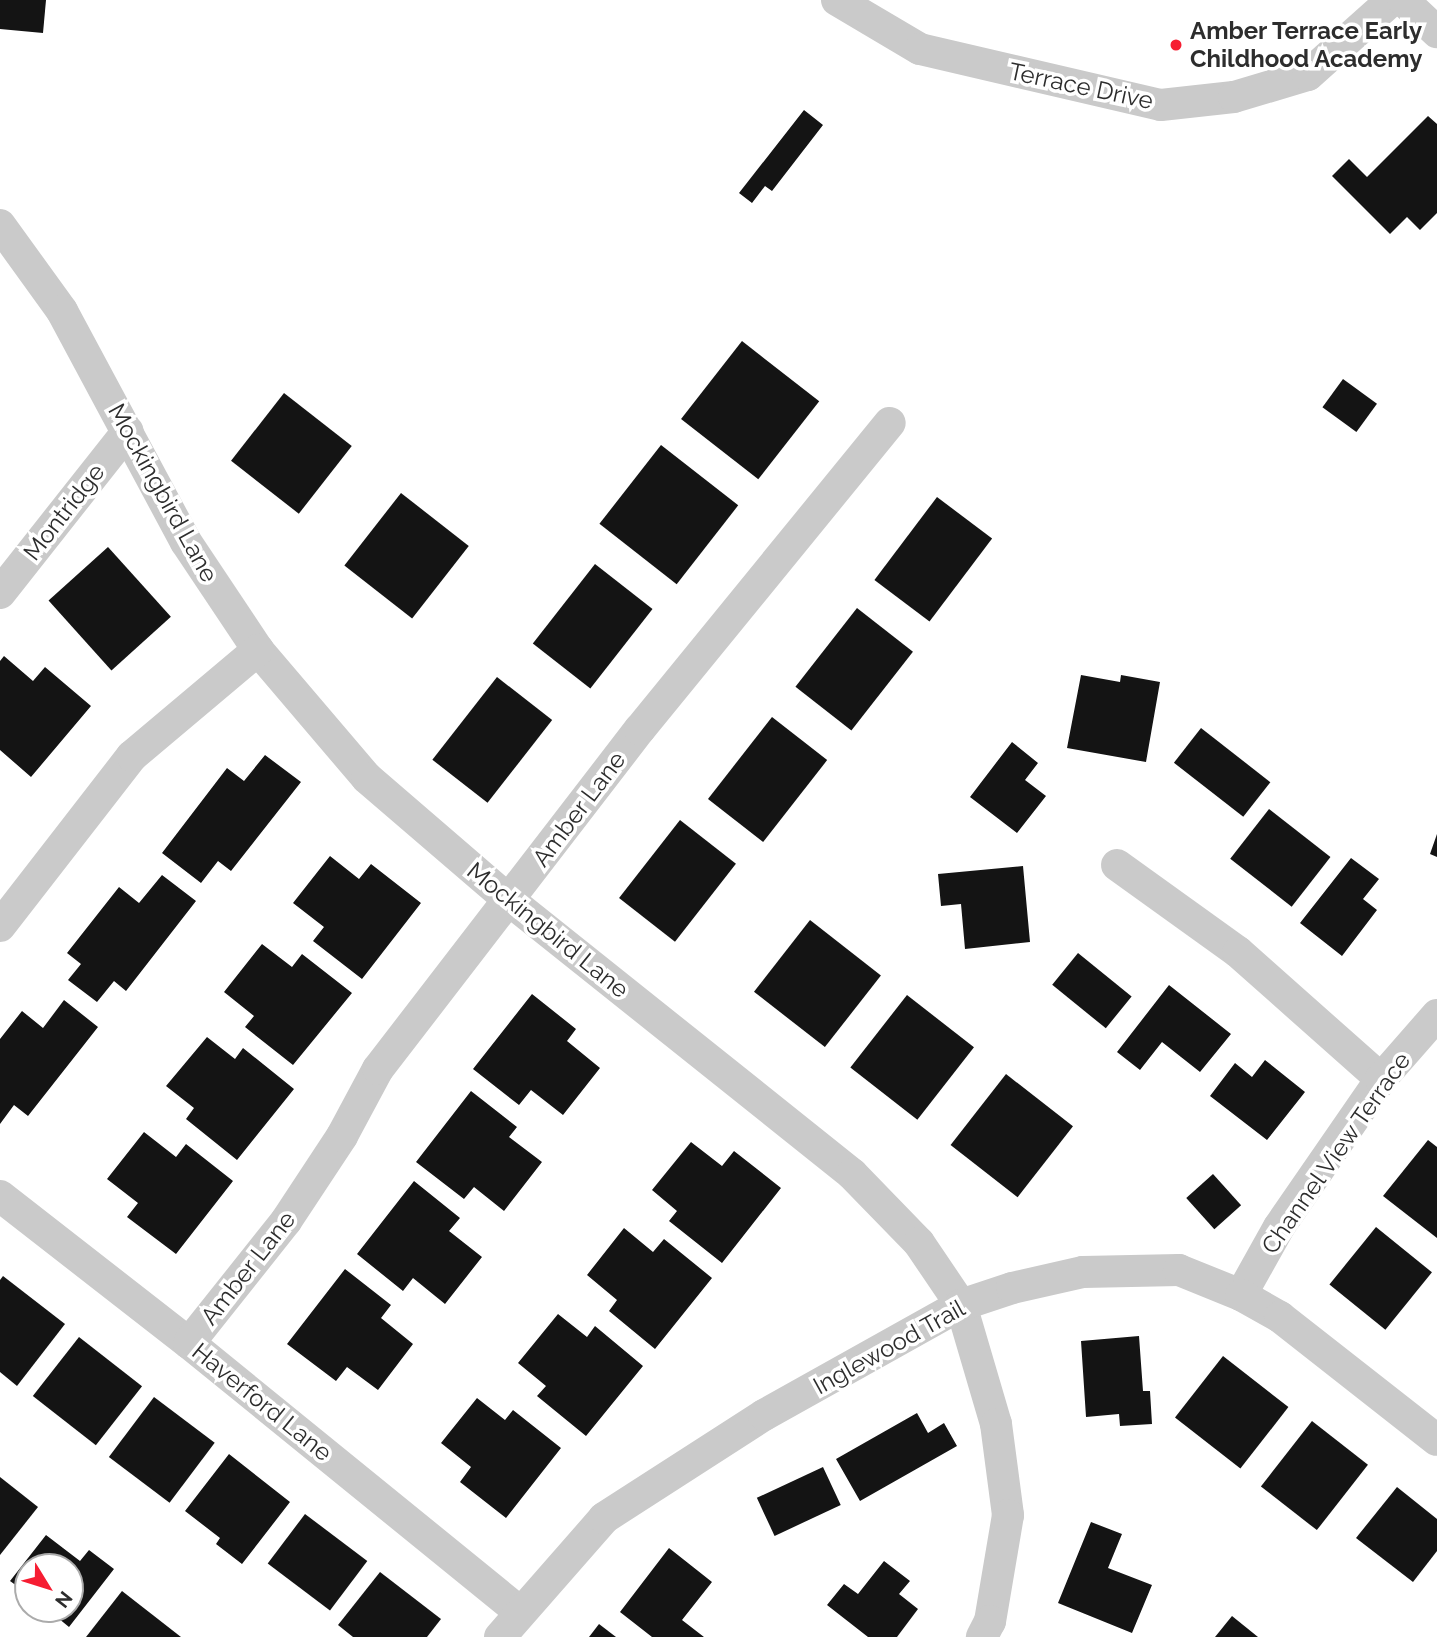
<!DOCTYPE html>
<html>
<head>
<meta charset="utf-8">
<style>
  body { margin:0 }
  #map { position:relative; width:1437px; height:1637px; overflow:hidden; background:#fff; font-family:Raleway,sans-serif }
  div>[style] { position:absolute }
  .building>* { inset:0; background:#141414; transform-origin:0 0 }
  .minor>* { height:32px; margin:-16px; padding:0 16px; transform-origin:16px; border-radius:16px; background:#cacaca }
  .dots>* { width:19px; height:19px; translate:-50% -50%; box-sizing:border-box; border:4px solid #fff; border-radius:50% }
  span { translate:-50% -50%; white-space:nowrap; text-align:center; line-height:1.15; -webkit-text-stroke:7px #fff; paint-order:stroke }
  .poi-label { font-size:24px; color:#2d2d2d; font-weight:700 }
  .left { translate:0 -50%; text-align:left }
  .street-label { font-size:24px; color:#2d2d2d }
  .north { position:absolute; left:14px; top:1553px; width:70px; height:70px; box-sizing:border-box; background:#fff; border:2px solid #ababab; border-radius:50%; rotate:128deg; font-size:19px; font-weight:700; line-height:28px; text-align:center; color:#2d2d2d }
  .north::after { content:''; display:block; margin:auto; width:24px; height:32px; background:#f61d32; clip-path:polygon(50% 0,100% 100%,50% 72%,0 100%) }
</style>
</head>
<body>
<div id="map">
  <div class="building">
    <div style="clip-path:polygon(0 0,46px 0,43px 33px,0 29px)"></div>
    <div style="clip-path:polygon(804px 110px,823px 125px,772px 191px,765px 186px,752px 203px,739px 193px)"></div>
    <div style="clip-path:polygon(1428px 116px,1437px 124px,1437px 213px,1420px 230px,1407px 217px,1390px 234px,1332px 176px,1349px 159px,1367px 177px)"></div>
    <div style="left:742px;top:341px;width:98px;height:99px;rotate:38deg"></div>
    <div style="left:1343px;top:379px;width:42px;height:35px;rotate:36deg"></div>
    <div style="left:284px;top:393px;width:86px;height:86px;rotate:38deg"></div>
    <div style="left:661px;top:445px;width:98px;height:100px;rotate:38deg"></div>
    <div style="left:401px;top:493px;width:86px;height:92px;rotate:38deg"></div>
    <div style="left:937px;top:497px;width:69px;height:104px;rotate:37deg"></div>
    <div style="left:108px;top:547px;width:94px;height:80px;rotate:48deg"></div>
    <div style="left:595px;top:564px;width:73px;height:101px;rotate:38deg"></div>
    <div style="left:857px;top:608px;width:71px;height:100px;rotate:38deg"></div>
    <div style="clip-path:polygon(4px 656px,33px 681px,45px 667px,91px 706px,31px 777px,0 750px,0 661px)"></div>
    <div style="clip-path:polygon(1081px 675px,1120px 682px,1121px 675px,1160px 682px,1146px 762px,1067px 748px)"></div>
    <div style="left:497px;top:677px;width:70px;height:105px;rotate:38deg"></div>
    <div style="left:772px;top:717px;width:70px;height:104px;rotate:38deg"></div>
    <div style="left:1201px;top:728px;width:88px;height:44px;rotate:38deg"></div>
    <div style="clip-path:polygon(1012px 742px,1038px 763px,1025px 780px,1046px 796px,1017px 833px,970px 797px)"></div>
    <div style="clip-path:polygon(265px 755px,301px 782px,231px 871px,218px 861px,201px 883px,162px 853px,227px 768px,244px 781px)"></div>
    <div style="left:1269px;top:809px;width:78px;height:63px;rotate:38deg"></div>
    <div style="left:680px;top:820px;width:71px;height:99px;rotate:38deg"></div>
    <div style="clip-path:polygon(1437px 834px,1437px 857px,1430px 854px)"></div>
    <div style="clip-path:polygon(330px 856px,359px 879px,371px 864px,421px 903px,362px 979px,313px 941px,324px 927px,293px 903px)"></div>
    <div style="clip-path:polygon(1351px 858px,1379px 879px,1363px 899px,1377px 910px,1342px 956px,1300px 923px)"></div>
    <div style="clip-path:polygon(1023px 866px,1030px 942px,965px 949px,961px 904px,941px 906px,938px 874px)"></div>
    <div style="clip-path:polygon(162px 875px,196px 901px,126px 991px,114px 981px,97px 1002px,68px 980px,81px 964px,67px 953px,119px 887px,139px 903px)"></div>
    <div style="left:810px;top:920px;width:90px;height:91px;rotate:38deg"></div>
    <div style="clip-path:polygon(262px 944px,292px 967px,302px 954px,352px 993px,293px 1065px,245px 1027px,254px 1016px,224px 992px)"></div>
    <div style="left:1078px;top:953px;width:69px;height:41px;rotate:39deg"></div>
    <div style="clip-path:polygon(1169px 985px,1231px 1034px,1200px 1072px,1162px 1042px,1140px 1070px,1117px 1052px)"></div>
    <div style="clip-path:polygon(532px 994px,576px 1029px,567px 1041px,600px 1068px,563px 1115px,531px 1090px,519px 1105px,473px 1069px)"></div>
    <div style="left:907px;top:995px;width:85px;height:92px;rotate:38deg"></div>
    <div style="clip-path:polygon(64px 1000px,98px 1027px,28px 1116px,14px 1105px,0 1124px,0 1039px,22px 1011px,43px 1028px)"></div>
    <div style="clip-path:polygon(207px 1037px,235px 1059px,243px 1048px,294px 1089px,237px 1160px,186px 1119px,194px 1108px,166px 1086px)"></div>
    <div style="clip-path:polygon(1265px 1060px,1305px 1092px,1267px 1140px,1210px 1096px,1235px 1063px,1252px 1077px)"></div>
    <div style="left:1006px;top:1074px;width:85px;height:90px;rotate:38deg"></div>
    <div style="clip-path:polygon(471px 1091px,517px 1127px,509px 1137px,542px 1162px,504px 1211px,474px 1187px,464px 1199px,416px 1162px)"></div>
    <div style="clip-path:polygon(144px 1132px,176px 1157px,186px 1144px,233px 1181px,176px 1254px,127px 1217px,138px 1203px,107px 1179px)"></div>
    <div style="clip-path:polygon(1428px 1140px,1437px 1147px,1437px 1238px,1383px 1196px)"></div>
    <div style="clip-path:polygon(691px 1142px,722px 1166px,734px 1151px,781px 1188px,722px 1263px,669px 1221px,677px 1211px,652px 1190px)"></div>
    <div style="left:1213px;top:1174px;width:42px;height:36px;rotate:48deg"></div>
    <div style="clip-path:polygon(414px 1181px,460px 1218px,449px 1231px,482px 1257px,445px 1304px,413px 1278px,403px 1291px,357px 1254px)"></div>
    <div style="left:1376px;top:1227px;width:72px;height:74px;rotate:39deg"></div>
    <div style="clip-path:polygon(624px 1228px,653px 1252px,664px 1239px,712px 1278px,655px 1349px,609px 1311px,617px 1300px,587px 1275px)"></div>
    <div style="clip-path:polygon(345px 1269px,391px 1305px,381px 1318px,413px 1344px,378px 1390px,347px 1367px,336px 1381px,287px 1344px)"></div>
    <div style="clip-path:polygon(3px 1276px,65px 1324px,17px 1386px,0 1372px,0 1280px)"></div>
    <div style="clip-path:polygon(558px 1314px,587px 1337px,595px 1326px,643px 1366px,586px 1436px,537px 1396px,546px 1386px,518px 1363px)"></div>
    <div style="clip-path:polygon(1139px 1336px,1143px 1391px,1150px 1391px,1152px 1424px,1120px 1426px,1119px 1414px,1086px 1417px,1081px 1341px)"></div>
    <div style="left:79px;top:1337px;width:80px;height:75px;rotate:38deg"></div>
    <div style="left:1223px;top:1356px;width:83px;height:78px;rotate:38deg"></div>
    <div style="left:154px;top:1397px;width:76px;height:75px;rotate:37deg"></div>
    <div style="clip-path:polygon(477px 1398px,505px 1420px,513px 1410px,561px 1448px,506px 1518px,460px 1482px,471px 1467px,441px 1443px)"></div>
    <div style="clip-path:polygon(917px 1413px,928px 1433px,944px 1423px,957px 1446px,860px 1501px,836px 1459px)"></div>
    <div style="left:1312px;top:1421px;width:71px;height:83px;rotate:38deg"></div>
    <div style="clip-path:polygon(229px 1454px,290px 1502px,242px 1564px,216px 1544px,220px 1538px,185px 1511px)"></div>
    <div style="left:823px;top:1467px;width:42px;height:73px;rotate:65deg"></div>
    <div style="clip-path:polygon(0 1477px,38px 1507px,0 1555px)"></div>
    <div style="clip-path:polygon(1397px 1487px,1437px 1519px,1437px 1551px,1413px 1582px,1356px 1538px)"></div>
    <div style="left:305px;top:1514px;width:78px;height:62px;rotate:37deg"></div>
    <div style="clip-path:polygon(1091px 1522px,1122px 1534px,1108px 1568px,1152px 1585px,1132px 1633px,1058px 1603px)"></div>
    <div style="clip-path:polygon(46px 1535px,80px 1561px,89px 1550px,114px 1569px,69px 1627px,47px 1609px,70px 1609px,70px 1567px,28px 1567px,28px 1594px,10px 1581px)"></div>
    <div style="clip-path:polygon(669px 1548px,712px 1582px,682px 1620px,704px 1637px,652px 1637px,620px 1612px)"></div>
    <div style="clip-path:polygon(884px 1561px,910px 1581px,899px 1594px,918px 1609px,897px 1637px,868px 1637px,827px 1605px,844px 1584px,858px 1594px)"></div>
    <div style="clip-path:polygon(380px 1572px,441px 1619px,427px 1637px,353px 1637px,338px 1625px)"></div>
    <div style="clip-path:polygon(122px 1591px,181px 1637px,86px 1637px)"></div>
    <div style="clip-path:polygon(1232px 1616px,1258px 1637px,1215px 1637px)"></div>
    <div style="clip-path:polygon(599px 1624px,616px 1637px,589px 1637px)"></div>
  </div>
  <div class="minor">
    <div style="left:837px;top:0;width:96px;rotate:30.6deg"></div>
    <div style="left:920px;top:49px;width:247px;rotate:13.1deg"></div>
    <div style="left:1161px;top:105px;width:73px;rotate:-6.3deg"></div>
    <div style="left:1234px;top:97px;width:77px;rotate:-16.6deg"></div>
    <div style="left:1308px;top:75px;width:113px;rotate:-41.8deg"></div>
    <div style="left:1403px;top:0;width:47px;rotate:43.3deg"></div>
    <div style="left:0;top:225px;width:106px;rotate:54.2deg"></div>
    <div style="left:62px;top:311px;width:262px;rotate:61.8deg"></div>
    <div style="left:186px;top:542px;width:130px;rotate:56.3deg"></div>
    <div style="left:258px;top:650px;width:168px;rotate:49.6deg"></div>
    <div style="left:367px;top:778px;width:187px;rotate:40.7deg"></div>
    <div style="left:509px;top:900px;width:439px;rotate:38.6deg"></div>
    <div style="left:852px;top:1174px;width:96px;rotate:45.8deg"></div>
    <div style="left:919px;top:1243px;width:75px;rotate:55.9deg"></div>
    <div style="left:961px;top:1305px;width:124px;rotate:73.6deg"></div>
    <div style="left:996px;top:1424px;width:92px;rotate:82.5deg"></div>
    <div style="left:1008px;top:1515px;width:108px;rotate:99.6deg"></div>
    <div style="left:990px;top:1621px;width:18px;rotate:117deg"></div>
    <div style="left:0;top:593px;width:206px;rotate:-51.7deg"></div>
    <div style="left:1117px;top:865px;width:149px;rotate:35.7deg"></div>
    <div style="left:1238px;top:952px;width:191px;rotate:41.6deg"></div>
    <div style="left:0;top:926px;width:215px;rotate:-52.2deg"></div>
    <div style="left:132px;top:756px;width:165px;rotate:-40.1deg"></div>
    <div style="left:0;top:1196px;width:239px;rotate:37.9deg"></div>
    <div style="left:189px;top:1343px;width:427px;rotate:39.1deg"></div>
    <div style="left:1241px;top:1295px;width:78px;rotate:-60.8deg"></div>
    <div style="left:1279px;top:1227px;width:180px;rotate:-55.4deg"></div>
    <div style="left:1381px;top:1079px;width:85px;rotate:-48.8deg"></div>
    <div style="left:189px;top:1343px;width:156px;rotate:-51.5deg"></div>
    <div style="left:286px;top:1221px;width:102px;rotate:-56.6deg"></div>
    <div style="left:342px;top:1136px;width:76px;rotate:-61.8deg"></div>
    <div style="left:378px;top:1069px;width:429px;rotate:-52.4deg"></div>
    <div style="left:640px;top:729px;width:395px;rotate:-50.8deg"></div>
    <div style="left:500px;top:1637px;width:158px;rotate:-48.8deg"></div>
    <div style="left:604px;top:1518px;width:190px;rotate:-32.8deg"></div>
    <div style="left:764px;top:1415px;width:226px;rotate:-29.2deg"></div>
    <div style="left:961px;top:1305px;width:54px;rotate:-18.4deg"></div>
    <div style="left:1012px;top:1288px;width:73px;rotate:-12.7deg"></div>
    <div style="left:1083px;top:1272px;width:96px;rotate:-1.2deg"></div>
    <div style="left:1179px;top:1270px;width:67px;rotate:22deg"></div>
    <div style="left:1241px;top:1295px;width:45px;rotate:29.4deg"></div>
    <div style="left:1280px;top:1317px;width:199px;rotate:38.1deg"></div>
  </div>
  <div class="dots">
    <div style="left:1176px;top:45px;background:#f61d32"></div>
  </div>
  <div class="poi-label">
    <span class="left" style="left:1190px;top:45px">Amber Terrace Early<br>Childhood Academy</span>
  </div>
  <div class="street-label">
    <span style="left:1081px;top:86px;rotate:12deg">Terrace Drive</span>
    <span style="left:163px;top:493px;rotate:61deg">Mockingbird Lane</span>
    <span style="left:64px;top:512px;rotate:-52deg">Montridge</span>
    <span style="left:579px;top:809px;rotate:-53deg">Amber Lane</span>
    <span style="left:548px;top:930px;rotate:39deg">Mockingbird Lane</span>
    <span style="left:1336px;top:1153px;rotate:-55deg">Channel View Terrace</span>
    <span style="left:248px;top:1268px;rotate:-52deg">Amber Lane</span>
    <span style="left:889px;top:1347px;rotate:-29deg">Inglewood Trail</span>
    <span style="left:262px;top:1402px;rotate:39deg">Haverford Lane</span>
  </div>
  <div class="north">N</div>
</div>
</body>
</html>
